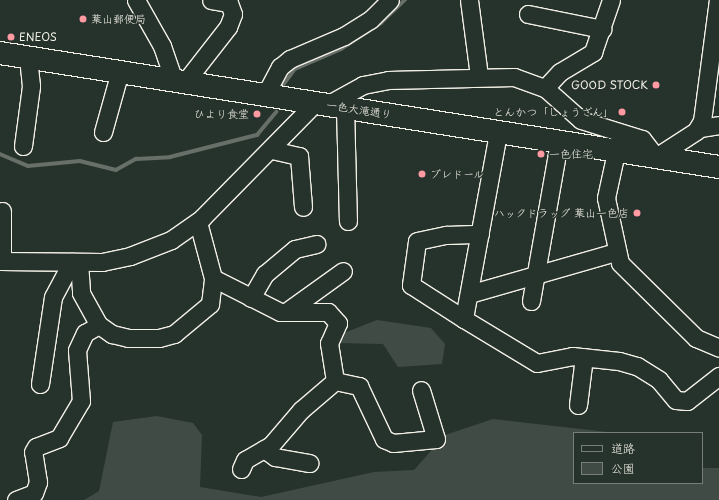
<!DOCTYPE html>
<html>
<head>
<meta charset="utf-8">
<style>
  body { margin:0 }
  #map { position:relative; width:719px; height:500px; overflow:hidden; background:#26332d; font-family:"Playpen Sans","Klee One",sans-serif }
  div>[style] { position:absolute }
  .green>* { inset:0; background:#414b45 }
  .stream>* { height:3.5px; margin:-1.75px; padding:0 1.75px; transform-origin:1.75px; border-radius:1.75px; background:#676f68 }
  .roads { filter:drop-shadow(1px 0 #f4f1e8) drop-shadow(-1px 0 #f4f1e8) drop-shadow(0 1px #f4f1e8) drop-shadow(0 -1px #f4f1e8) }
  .minor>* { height:17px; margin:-8.5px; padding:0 8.5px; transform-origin:8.5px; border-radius:8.5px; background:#26332d }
  .major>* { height:22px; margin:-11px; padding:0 11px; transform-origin:11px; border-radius:11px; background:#26332d }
  .dots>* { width:11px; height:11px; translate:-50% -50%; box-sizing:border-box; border:2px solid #26332d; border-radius:50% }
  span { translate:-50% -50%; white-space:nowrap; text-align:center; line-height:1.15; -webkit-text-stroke:3px #26332d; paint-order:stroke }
  .poi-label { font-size:11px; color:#f4f1e8 }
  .left { translate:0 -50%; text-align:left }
  .right { translate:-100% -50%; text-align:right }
  .street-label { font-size:11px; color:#f4f1e8 }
  .legend { position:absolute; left:573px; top:432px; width:130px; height:52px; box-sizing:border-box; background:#26332d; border:1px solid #787f78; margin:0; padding:5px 7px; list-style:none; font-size:12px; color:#f4f1e8 }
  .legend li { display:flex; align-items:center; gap:8px; height:20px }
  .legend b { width:20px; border:1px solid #787f78 }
</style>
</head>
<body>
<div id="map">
  <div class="green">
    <div style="clip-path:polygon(377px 320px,431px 328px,445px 344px,442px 364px,398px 367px,383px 344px,339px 343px,344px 333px)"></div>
    <div style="clip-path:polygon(157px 416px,193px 423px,202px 435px,200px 487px,261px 497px,374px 472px,414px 470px,445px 435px,493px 419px,616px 433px,574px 433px,574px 483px,702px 483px,702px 468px,719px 468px,719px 500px,84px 500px,99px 491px,113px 422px)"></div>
  </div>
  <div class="stream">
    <div style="left:281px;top:88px;width:24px;rotate:-54deg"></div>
    <div style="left:295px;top:69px;width:50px;rotate:-23.5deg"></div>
    <div style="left:341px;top:49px;width:48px;rotate:-33deg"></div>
    <div style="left:381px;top:23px;width:33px;rotate:-44deg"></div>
    <div style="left:0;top:154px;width:30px;rotate:23deg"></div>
    <div style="left:28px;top:166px;width:52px;rotate:-5.5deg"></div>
    <div style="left:80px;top:161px;width:37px;rotate:14deg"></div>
    <div style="left:116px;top:170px;width:23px;rotate:-29deg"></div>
    <div style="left:136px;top:159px;width:34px;rotate:-3deg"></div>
    <div style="left:170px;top:157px;width:90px;rotate:-14.2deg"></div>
    <div style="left:257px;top:135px;width:30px;rotate:-50deg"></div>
  </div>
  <div class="roads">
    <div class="minor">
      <div style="left:136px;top:0;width:53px;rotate:60.5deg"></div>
      <div style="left:162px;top:46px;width:36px;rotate:71deg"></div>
      <div style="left:469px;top:0;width:77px;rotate:82.5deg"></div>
      <div style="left:528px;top:14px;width:76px;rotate:11.5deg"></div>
      <div style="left:185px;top:82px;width:70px;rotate:-52deg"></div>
      <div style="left:228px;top:27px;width:14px;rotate:-69deg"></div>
      <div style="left:233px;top:14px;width:12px;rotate:-110deg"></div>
      <div style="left:229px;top:3px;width:18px;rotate:-171deg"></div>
      <div style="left:545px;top:88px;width:22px;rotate:-47deg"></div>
      <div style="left:560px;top:72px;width:39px;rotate:-31deg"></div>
      <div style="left:593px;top:52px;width:55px;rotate:-70.9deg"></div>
      <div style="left:265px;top:95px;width:32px;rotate:-62deg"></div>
      <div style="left:280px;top:67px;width:13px;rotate:-39deg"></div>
      <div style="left:290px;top:59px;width:59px;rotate:-23.1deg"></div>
      <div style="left:344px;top:36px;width:31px;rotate:-32deg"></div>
      <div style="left:370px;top:20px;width:28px;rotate:-45deg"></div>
      <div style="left:327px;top:105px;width:41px;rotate:-29.1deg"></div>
      <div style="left:363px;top:85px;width:25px;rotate:-11deg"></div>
      <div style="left:388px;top:80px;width:126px;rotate:-1.4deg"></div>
      <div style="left:514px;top:77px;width:33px;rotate:20deg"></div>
      <div style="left:545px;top:88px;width:48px;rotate:41.6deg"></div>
      <div style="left:581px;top:120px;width:64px;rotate:17.3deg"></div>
      <div style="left:642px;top:139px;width:23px;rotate:52deg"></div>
      <div style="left:656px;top:157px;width:48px;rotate:-33deg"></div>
      <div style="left:696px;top:131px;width:12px;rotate:-59deg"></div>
      <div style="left:702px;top:121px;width:122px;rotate:-82.5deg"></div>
      <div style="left:345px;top:108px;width:113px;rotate:88.5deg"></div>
      <div style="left:700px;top:128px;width:19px;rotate:-9deg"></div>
      <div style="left:103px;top:132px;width:63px;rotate:-74.4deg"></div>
      <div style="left:498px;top:133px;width:189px;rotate:100.4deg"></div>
      <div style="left:464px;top:319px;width:85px;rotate:31.1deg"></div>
      <div style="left:537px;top:363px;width:36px;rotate:-11deg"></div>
      <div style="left:572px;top:356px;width:47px;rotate:6.1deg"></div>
      <div style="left:619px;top:361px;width:19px;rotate:16deg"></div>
      <div style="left:637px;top:366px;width:26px;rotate:32deg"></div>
      <div style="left:659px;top:380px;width:26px;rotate:50deg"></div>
      <div style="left:676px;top:400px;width:11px;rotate:5deg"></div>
      <div style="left:687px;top:401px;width:41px;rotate:-38deg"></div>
      <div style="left:23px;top:146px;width:61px;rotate:-82.4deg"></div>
      <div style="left:31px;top:86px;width:29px;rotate:-96deg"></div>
      <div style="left:272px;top:150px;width:28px;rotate:13deg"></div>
      <div style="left:299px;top:156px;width:51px;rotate:85.5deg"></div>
      <div style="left:616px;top:152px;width:47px;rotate:102.3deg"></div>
      <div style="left:606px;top:198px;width:66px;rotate:77.8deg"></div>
      <div style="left:620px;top:263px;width:107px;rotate:44.6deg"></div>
      <div style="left:696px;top:338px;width:25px;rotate:23deg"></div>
      <div style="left:0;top:261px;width:102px;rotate:0.6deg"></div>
      <div style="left:102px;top:262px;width:29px;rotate:-12deg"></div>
      <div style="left:130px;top:256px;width:44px;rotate:-21.3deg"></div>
      <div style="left:171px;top:240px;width:38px;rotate:-35deg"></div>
      <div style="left:202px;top:218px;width:161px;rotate:-45.5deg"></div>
      <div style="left:2px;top:261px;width:50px;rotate:-90deg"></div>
      <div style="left:79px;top:262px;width:31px;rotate:86deg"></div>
      <div style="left:81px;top:293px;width:37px;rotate:61deg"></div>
      <div style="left:99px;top:325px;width:16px;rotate:35deg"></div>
      <div style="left:112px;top:334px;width:16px;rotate:14deg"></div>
      <div style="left:128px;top:338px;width:31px"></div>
      <div style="left:159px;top:338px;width:16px;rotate:-15deg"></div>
      <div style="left:174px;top:334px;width:47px;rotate:-39.8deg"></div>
      <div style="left:210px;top:304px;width:26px;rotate:-83deg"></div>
      <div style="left:213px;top:278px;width:58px;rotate:-105deg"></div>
      <div style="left:213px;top:278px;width:75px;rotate:26.9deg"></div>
      <div style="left:280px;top:312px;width:6px"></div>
      <div style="left:286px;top:312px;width:70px;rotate:-35.7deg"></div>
      <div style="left:469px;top:294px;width:152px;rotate:-16deg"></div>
      <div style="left:251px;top:298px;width:28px;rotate:-60deg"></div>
      <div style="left:265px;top:274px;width:39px;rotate:-40deg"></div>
      <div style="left:295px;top:249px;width:22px;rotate:-13deg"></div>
      <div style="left:531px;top:301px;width:160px;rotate:-80deg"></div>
      <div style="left:286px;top:312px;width:42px"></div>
      <div style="left:328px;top:312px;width:15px;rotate:48deg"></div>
      <div style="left:338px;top:323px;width:22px;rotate:114deg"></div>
      <div style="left:329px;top:343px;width:38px;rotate:81deg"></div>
      <div style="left:335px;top:381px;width:25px;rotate:12deg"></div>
      <div style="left:359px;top:386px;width:59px;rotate:64.7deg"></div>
      <div style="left:384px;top:439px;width:10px;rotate:24deg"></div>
      <div style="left:393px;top:443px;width:43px;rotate:-5.3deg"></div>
      <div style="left:436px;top:439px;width:51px;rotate:-107deg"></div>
      <div style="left:464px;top:319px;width:63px;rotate:-147.3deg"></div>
      <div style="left:411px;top:285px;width:44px;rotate:-82.2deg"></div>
      <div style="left:417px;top:241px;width:30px;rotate:-12deg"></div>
      <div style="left:446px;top:235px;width:34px;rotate:-2deg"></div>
      <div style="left:40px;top:384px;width:88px;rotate:-81.5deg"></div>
      <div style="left:53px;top:297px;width:40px;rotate:-62deg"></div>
      <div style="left:578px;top:405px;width:48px;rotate:-82.9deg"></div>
      <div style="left:264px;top:449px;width:14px;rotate:36deg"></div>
      <div style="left:275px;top:457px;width:35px;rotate:10deg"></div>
      <div style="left:241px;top:469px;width:10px;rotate:-66deg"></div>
      <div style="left:245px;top:460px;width:30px;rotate:-30deg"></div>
      <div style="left:271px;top:445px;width:46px;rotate:-49.4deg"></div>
      <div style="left:301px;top:410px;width:45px;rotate:-40.5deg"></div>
      <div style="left:16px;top:500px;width:19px;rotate:-21deg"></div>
      <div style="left:34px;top:493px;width:12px;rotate:-70deg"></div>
      <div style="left:38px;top:482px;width:30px;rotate:-99deg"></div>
      <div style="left:33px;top:452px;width:6px;rotate:-59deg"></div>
      <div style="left:36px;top:447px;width:25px;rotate:-21deg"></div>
      <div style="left:59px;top:438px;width:43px;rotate:-59.3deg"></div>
      <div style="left:81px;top:401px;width:51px;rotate:-94.5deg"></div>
      <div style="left:77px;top:350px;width:19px;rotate:-65deg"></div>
      <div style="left:85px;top:333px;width:16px;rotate:-30deg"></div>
    </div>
    <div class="major">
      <div style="left:0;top:53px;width:728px;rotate:9.01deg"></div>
    </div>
  </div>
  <div class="dots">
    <div style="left:83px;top:19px;background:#ff9aa2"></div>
    <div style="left:11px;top:37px;background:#ff9aa2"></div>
    <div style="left:656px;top:85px;background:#ff9aa2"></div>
    <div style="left:622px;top:112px;background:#ff9aa2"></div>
    <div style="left:257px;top:114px;background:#ff9aa2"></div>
    <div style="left:541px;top:154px;background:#ff9aa2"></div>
    <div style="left:422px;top:174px;background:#ff9aa2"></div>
    <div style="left:637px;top:213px;background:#ff9aa2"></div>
  </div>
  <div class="poi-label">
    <span class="left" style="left:91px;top:19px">葉山郵便局</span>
    <span class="left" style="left:19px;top:37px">ENEOS</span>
    <span class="right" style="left:648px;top:85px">GOOD STOCK</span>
    <span class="right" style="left:614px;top:112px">とんかつ「しょうざん」</span>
    <span class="right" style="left:249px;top:114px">ひより食堂</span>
    <span class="left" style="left:549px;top:154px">一色住宅</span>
    <span class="left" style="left:430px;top:174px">ブレドール</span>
    <span class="right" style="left:629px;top:213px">ハックドラッグ 葉山一色店</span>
  </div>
  <div class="street-label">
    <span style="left:359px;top:110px;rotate:9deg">一色大滝通り</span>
  </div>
  <ul class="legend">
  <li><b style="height:5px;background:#26332d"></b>道路</li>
  <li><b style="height:11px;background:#414b45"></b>公園</li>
  </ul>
</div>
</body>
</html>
